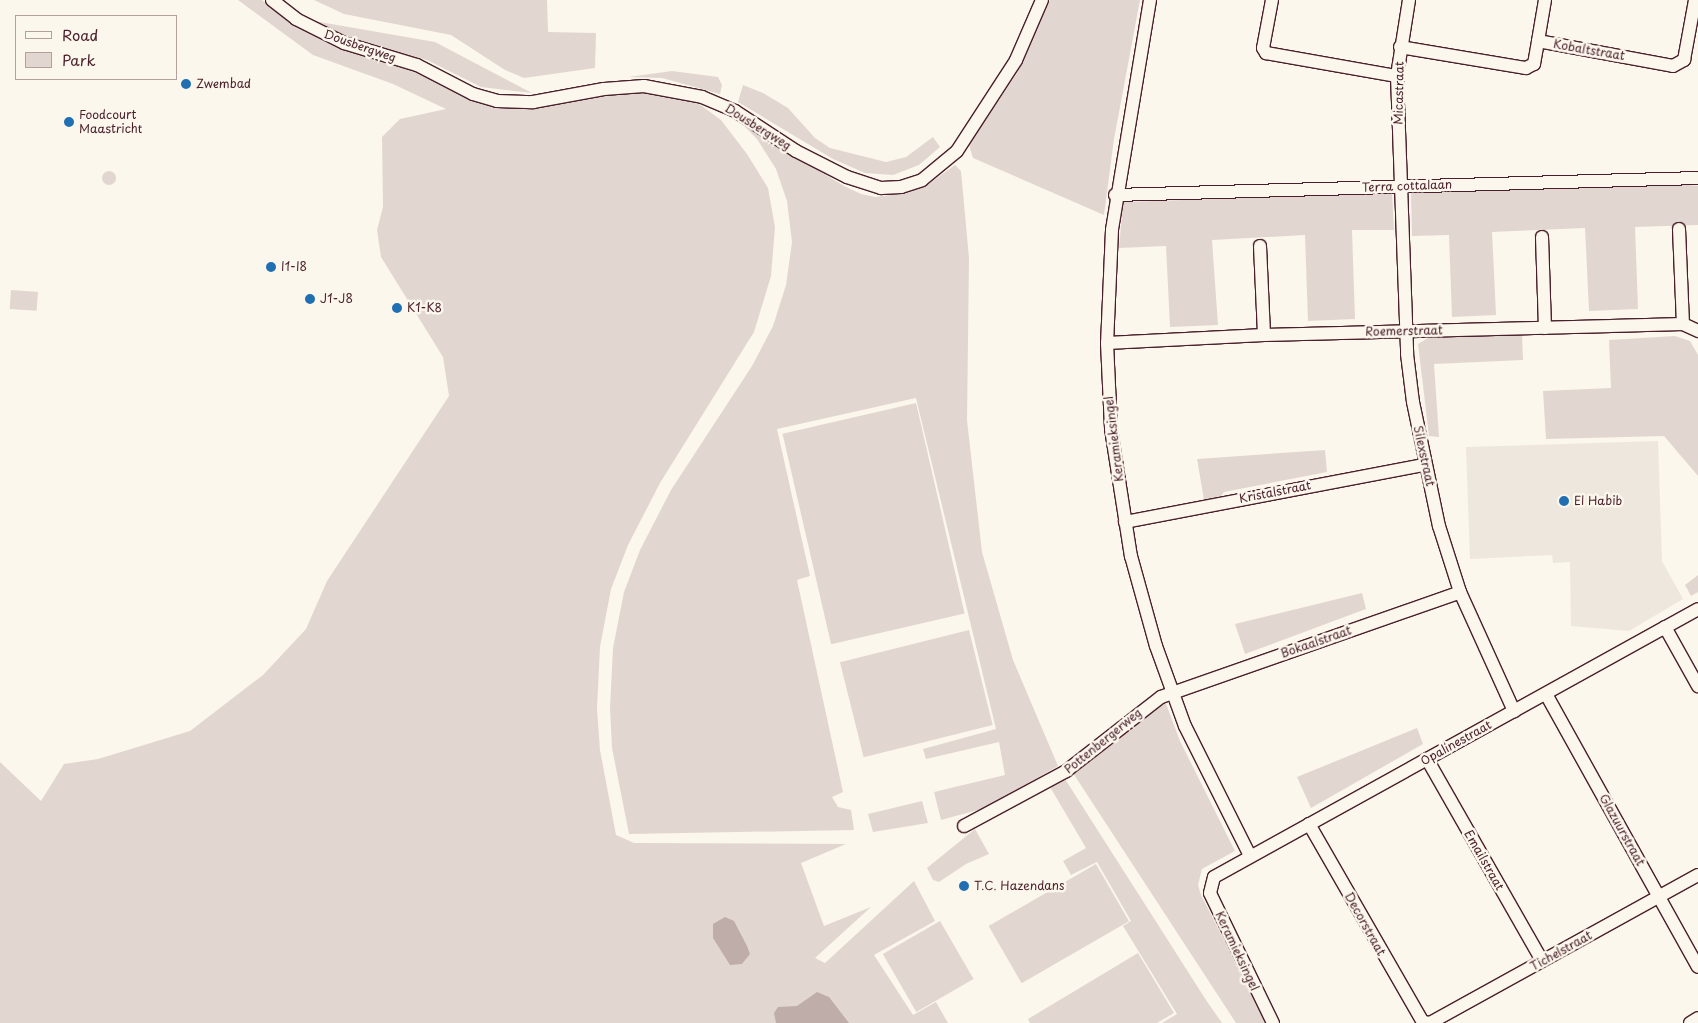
<!DOCTYPE html>
<html>
<head>
<meta charset="utf-8">
<style>
  body { margin:0 }
  #map { position:relative; width:1698px; height:1023px; overflow:hidden; background:#fbf7ec; font-family:"Playpen Sans",sans-serif }
  div>[style] { position:absolute }
  .built>* { inset:0; background:#eee7de }
  .green>* { inset:0; background:#e2d7d0; transform-origin:0 0 }
  .round { border-radius:50% }
  .water>* { inset:0; background:#bfadaa }
  .roads { filter:drop-shadow(1px 0 #4a1f2b) drop-shadow(-1px 0 #4a1f2b) drop-shadow(0 1px #4a1f2b) drop-shadow(0 -1px #4a1f2b) }
  .street>* { height:12px; margin:-6px; padding:0 6px; transform-origin:6px; border-radius:6px; background:#fbf7ec }
  .dots>* { width:14px; height:14px; translate:-50% -50%; box-sizing:border-box; border:2px solid #fbf7ec; border-radius:50% }
  span { translate:-50% -50%; white-space:nowrap; text-align:center; line-height:1.15; -webkit-text-stroke:5px #fbf7ec; paint-order:stroke }
  .street-label { font-size:12px; color:#4a1f2b }
  .poi-label { font-size:12px; color:#4a1f2b }
  .left { translate:0 -50%; text-align:left }
  .legend { position:absolute; left:15px; top:15px; width:162px; height:65px; box-sizing:border-box; background:#fbf7ec; border:1px solid #b4a19f; margin:0; padding:6px 9px; list-style:none; font-size:15px; color:#4a1f2b }
  .legend li { display:flex; align-items:center; gap:10px; height:25px }
  .legend b { width:25px; border:1px solid #b4a19f }
</style>
</head>
<body>
<div id="map">
  <div class="built">
    <div style="clip-path:polygon(1658px 441px,1662px 561px,1683px 599px,1629px 631px,1571px 626px,1570px 562px,1553px 563px,1552px 555px,1470px 559px,1466px 447px)"></div>
  </div>
  <div class="green">
    <div style="clip-path:polygon(238px 0,262px 0,300px 28px,337px 48px,419px 73px,472px 100px,498px 107px,648px 90px,695px 101px,721px 120px,747px 154px,768px 188px,775px 227px,771px 276px,754px 332px,660px 483px,628px 545px,611px 589px,600px 647px,597px 709px,600px 750px,616px 835px,634px 843px,846px 844px,801px 863px,824px 926px,871px 907px,815px 958px,825px 963px,914px 881px,935px 921px,874px 955px,913px 1015px,936px 1002px,948px 1023px,0 1023px,0 762px,41px 801px,64px 764px,98px 759px,190px 731px,263px 675px,306px 629px,327px 581px,449px 396px,443px 357px,381px 257px,377px 230px,383px 207px,382px 137px,400px 119px,446px 109px,393px 84px,313px 55px)"></div>
    <div style="clip-path:polygon(314px 0,547px 0,548px 32px,596px 33px,595px 68px,524px 78px,505px 70px,451px 35px,344px 14px)"></div>
    <div style="clip-path:polygon(1050px 0,1140px 0,1114px 139px,1104px 215px,973px 158px,969px 145px,1017px 73px)"></div>
    <div style="clip-path:polygon(314px 21px,435px 42px,532px 93px,481px 87px,427px 60px,362px 43px)"></div>
    <div style="clip-path:polygon(672px 71px,718px 77px,722px 85px,720px 94px,662px 78px,628px 77px)"></div>
    <div style="clip-path:polygon(743px 85px,763px 93px,788px 108px,815px 138px,830px 148px,886px 162px,906px 157px,933px 137px,940px 147px,919px 165px,893px 175px,865px 173px,833px 159px,738px 102px)"></div>
    <div style="clip-path:polygon(741px 123px,844px 186px,861px 194px,875px 197px,907px 193px,926px 186px,955px 165px,961px 171px,969px 258px,967px 420px,982px 552px,1013px 660px,1058px 766px,985px 808px,941px 820px,934px 792px,1005px 775px,999px 742px,926px 759px,923px 749px,996px 729px,916px 398px,777px 429px,810px 576px,797px 580px,843px 792px,832px 797px,838px 807px,851px 810px,854px 830px,629px 834px,612px 748px,610px 708px,613px 648px,624px 592px,640px 550px,671px 490px,752px 366px,773px 326px,786px 285px,792px 242px,787px 201px,776px 169px,757px 139px)"></div>
    <div class="round" style="left:102px;top:171px;width:14px;height:14px"></div>
    <div style="clip-path:polygon(1680px 184px,1698px 186px,1698px 225px,1635px 227px,1638px 309px,1589px 311px,1585px 228px,1492px 232px,1496px 315px,1452px 317px,1449px 235px,1412px 236px,1411px 192px)"></div>
    <div style="clip-path:polygon(1392px 193px,1394px 230px,1352px 230px,1355px 319px,1308px 321px,1305px 235px,1212px 240px,1218px 325px,1170px 327px,1166px 246px,1119px 248px,1123px 202px)"></div>
    <div style="left:11px;top:290px;width:27px;height:19px;rotate:4deg"></div>
    <div style="clip-path:polygon(1522px 334px,1523px 360px,1434px 364px,1439px 437px,1429px 436px,1418px 344px,1428px 338px)"></div>
    <div style="clip-path:polygon(1675px 336px,1690px 341px,1698px 355px,1698px 476px,1664px 436px,1546px 439px,1543px 391px,1611px 388px,1609px 340px)"></div>
    <div style="left:916px;top:403px;width:216px;height:137px;rotate:77deg"></div>
    <div style="clip-path:polygon(1325px 450px,1327px 472px,1224px 492px,1221px 496px,1204px 500px,1197px 459px)"></div>
    <div style="clip-path:polygon(1698px 575px,1698px 592px,1691px 596px,1685px 585px)"></div>
    <div style="clip-path:polygon(1362px 593px,1366px 609px,1245px 654px,1235px 624px)"></div>
    <div style="left:969px;top:630px;width:98px;height:133px;rotate:76deg"></div>
    <div style="clip-path:polygon(1165px 701px,1180px 741px,1235px 851px,1202px 869px,1198px 885px,1201px 895px,1267px 1023px,1236px 1023px,1073px 773px)"></div>
    <div style="clip-path:polygon(1417px 728px,1423px 744px,1311px 808px,1297px 777px)"></div>
    <div style="clip-path:polygon(1065px 779px,1206px 1000px,1222px 1023px,1162px 1023px,1177px 1014px,1123px 926px,1131px 921px,1097px 862px,1071px 875px,1063px 861px,1086px 848px,1050px 787px)"></div>
    <div style="clip-path:polygon(922px 801px,928px 823px,873px 832px,868px 814px)"></div>
    <div style="clip-path:polygon(975px 829px,989px 854px,966px 864px,939px 882px,933px 880px,927px 868px)"></div>
    <div style="left:1096px;top:864px;width:66px;height:124px;rotate:60deg"></div>
    <div style="left:940px;top:921px;width:67px;height:66px;rotate:60deg"></div>
    <div style="clip-path:polygon(1138px 953px,1174px 1013px,1157px 1023px,1030px 1023px,1028px 1019px)"></div>
  </div>
  <div class="water">
    <div style="clip-path:polygon(725px 917px,734px 921px,747px 946px,750px 954px,742px 964px,730px 965px,713px 938px,713px 924px)"></div>
    <div style="clip-path:polygon(817px 992px,829px 997px,849px 1023px,776px 1023px,774px 1013px,778px 1007px,797px 1006px)"></div>
  </div>
  <div class="roads">
    <div class="street">
      <div style="left:272px;top:0;width:31px;rotate:38deg"></div>
      <div style="left:296px;top:19px;width:54px;rotate:26.6deg"></div>
      <div style="left:344px;top:43px;width:76px;rotate:16.8deg"></div>
      <div style="left:417px;top:65px;width:63px;rotate:27.4deg"></div>
      <div style="left:473px;top:94px;width:25px;rotate:16deg"></div>
      <div style="left:497px;top:101px;width:36px;rotate:2deg"></div>
      <div style="left:533px;top:102px;width:72px;rotate:-10.4deg"></div>
      <div style="left:604px;top:89px;width:40px;rotate:-4.3deg"></div>
      <div style="left:644px;top:86px;width:59px;rotate:10.7deg"></div>
      <div style="left:702px;top:97px;width:36px;rotate:23deg"></div>
      <div style="left:735px;top:111px;width:73px;rotate:33.3deg"></div>
      <div style="left:796px;top:151px;width:57px;rotate:27deg"></div>
      <div style="left:847px;top:177px;width:36px;rotate:18deg"></div>
      <div style="left:881px;top:188px;width:20px;rotate:-3deg"></div>
      <div style="left:901px;top:187px;width:22px;rotate:-18deg"></div>
      <div style="left:922px;top:180px;width:45px;rotate:-39.6deg"></div>
      <div style="left:957px;top:151px;width:108px;rotate:-57deg"></div>
      <div style="left:1016px;top:60px;width:65px;rotate:-66.6deg"></div>
      <div style="left:1150px;top:0;width:233px;rotate:99.4deg"></div>
      <div style="left:1112px;top:230px;width:113px;rotate:92.5deg"></div>
      <div style="left:1107px;top:343px;width:86px;rotate:87.3deg"></div>
      <div style="left:1111px;top:429px;width:129px;rotate:81.1deg"></div>
      <div style="left:1131px;top:556px;width:93px;rotate:74.5deg"></div>
      <div style="left:1156px;top:646px;width:85px;rotate:70.1deg"></div>
      <div style="left:1185px;top:726px;width:145px;rotate:63.4deg"></div>
      <div style="left:1272px;top:0;width:49px;rotate:100.6deg"></div>
      <div style="left:1263px;top:48px;width:6px;rotate:59deg"></div>
      <div style="left:1266px;top:53px;width:133px;rotate:10deg"></div>
      <div style="left:1409px;top:0;width:77px;rotate:99deg"></div>
      <div style="left:1397px;top:76px;width:278px;rotate:87.9deg"></div>
      <div style="left:1407px;top:354px;width:48px;rotate:82.9deg"></div>
      <div style="left:1413px;top:402px;width:127px;rotate:78.2deg"></div>
      <div style="left:1439px;top:526px;width:69px;rotate:72.3deg"></div>
      <div style="left:1460px;top:592px;width:131px;rotate:65.6deg"></div>
      <div style="left:1538px;top:41px;width:42px;rotate:-80.3deg"></div>
      <div style="left:1400px;top:47px;width:128px;rotate:9.5deg"></div>
      <div style="left:1526px;top:68px;width:9px;rotate:-27deg"></div>
      <div style="left:1534px;top:64px;width:23px;rotate:-80deg"></div>
      <div style="left:1538px;top:41px;width:137px;rotate:10.5deg"></div>
      <div style="left:1673px;top:66px;width:13px;rotate:-29deg"></div>
      <div style="left:1684px;top:60px;width:61px;rotate:-79.6deg"></div>
      <div style="left:1115px;top:195px;width:583px;rotate:-1.67deg"></div>
      <div style="left:1679px;top:229px;width:95px;rotate:87.6deg"></div>
      <div style="left:1542px;top:237px;width:91px;rotate:88.1deg"></div>
      <div style="left:1260px;top:246px;width:89px;rotate:87.4deg"></div>
      <div style="left:1107px;top:343px;width:157px;rotate:-2.9deg"></div>
      <div style="left:1264px;top:335px;width:419px;rotate:-1.5deg"></div>
      <div style="left:1683px;top:324px;width:17px;rotate:25deg"></div>
      <div style="left:1125px;top:522px;width:305px;rotate:-10.8deg"></div>
      <div style="left:1665px;top:627px;width:68px;rotate:60.8deg"></div>
      <div style="left:1546px;top:694px;width:312px;rotate:60.9deg"></div>
      <div style="left:1427px;top:759px;width:232px;rotate:60.3deg"></div>
      <div style="left:1309px;top:824px;width:228px;rotate:60.1deg"></div>
      <div style="left:1423px;top:1022px;width:7px;rotate:8deg"></div>
      <div style="left:1430px;top:1023px;width:306px;rotate:-28.9deg"></div>
      <div style="left:964px;top:826px;width:116px;rotate:-28.3deg"></div>
      <div style="left:1066px;top:771px;width:120px;rotate:-37.9deg"></div>
      <div style="left:1161px;top:697px;width:317px;rotate:-19.3deg"></div>
      <div style="left:1273px;top:1023px;width:144px;rotate:-115.9deg"></div>
      <div style="left:1210px;top:893px;width:16px;rotate:-76deg"></div>
      <div style="left:1214px;top:877px;width:553px;rotate:-28.97deg"></div>
      <div style="left:1690px;top:1023px;width:9px;rotate:-32deg"></div>
    </div>
  </div>
  <div class="dots">
    <div style="left:186px;top:84px;background:#1f6fb2"></div>
    <div style="left:69px;top:122px;background:#1f6fb2"></div>
    <div style="left:271px;top:267px;background:#1f6fb2"></div>
    <div style="left:310px;top:299px;background:#1f6fb2"></div>
    <div style="left:397px;top:308px;background:#1f6fb2"></div>
    <div style="left:1564px;top:501px;background:#1f6fb2"></div>
    <div style="left:964px;top:886px;background:#1f6fb2"></div>
  </div>
  <div class="street-label">
    <span style="left:360px;top:46px;rotate:19deg">Dousbergweg</span>
    <span style="left:1589px;top:50px;rotate:10deg">Kobaltstraat</span>
    <span style="left:1399px;top:93px;rotate:-89deg">Micastraat</span>
    <span style="left:758px;top:127px;rotate:32deg">Dousbergweg</span>
    <span style="left:1407px;top:186px;rotate:-2deg">Terra cottalaan</span>
    <span style="left:1404px;top:331px;rotate:-1deg">Roemerstraat</span>
    <span style="left:1114px;top:439px;rotate:-97deg">Keramieksingel</span>
    <span style="left:1424px;top:456px;rotate:78deg">Silexstraat</span>
    <span style="left:1275px;top:492px;rotate:-11deg">Kristalstraat</span>
    <span style="left:1316px;top:642px;rotate:-19deg">Bokaalstraat</span>
    <span style="left:1103px;top:741px;rotate:-39deg">Pottenbergerweg</span>
    <span style="left:1456px;top:743px;rotate:-29deg">Opalinestraat</span>
    <span style="left:1622px;top:830px;rotate:61deg">Glazuurstraat</span>
    <span style="left:1484px;top:860px;rotate:60deg">Emailstraat</span>
    <span style="left:1365px;top:924px;rotate:61deg">Decorstraat</span>
    <span style="left:1237px;top:951px;rotate:65deg">Keramieksingel</span>
    <span style="left:1561px;top:951px;rotate:-29deg">Tichelstraat</span>
  </div>
  <div class="poi-label">
    <span class="left" style="left:196px;top:84px">Zwembad</span>
    <span class="left" style="left:79px;top:122px">Foodcourt<br>Maastricht</span>
    <span class="left" style="left:281px;top:267px">I1-I8</span>
    <span class="left" style="left:320px;top:299px">J1-J8</span>
    <span class="left" style="left:407px;top:308px">K1-K8</span>
    <span class="left" style="left:1574px;top:501px">El Habib</span>
    <span class="left" style="left:974px;top:886px">T.C. Hazendans</span>
  </div>
  <ul class="legend">
  <li><b style="height:6px;background:#fbf7ec"></b>Road</li>
  <li><b style="height:14px;background:#e2d7d0"></b>Park</li>
  </ul>
</div>
</body>
</html>
